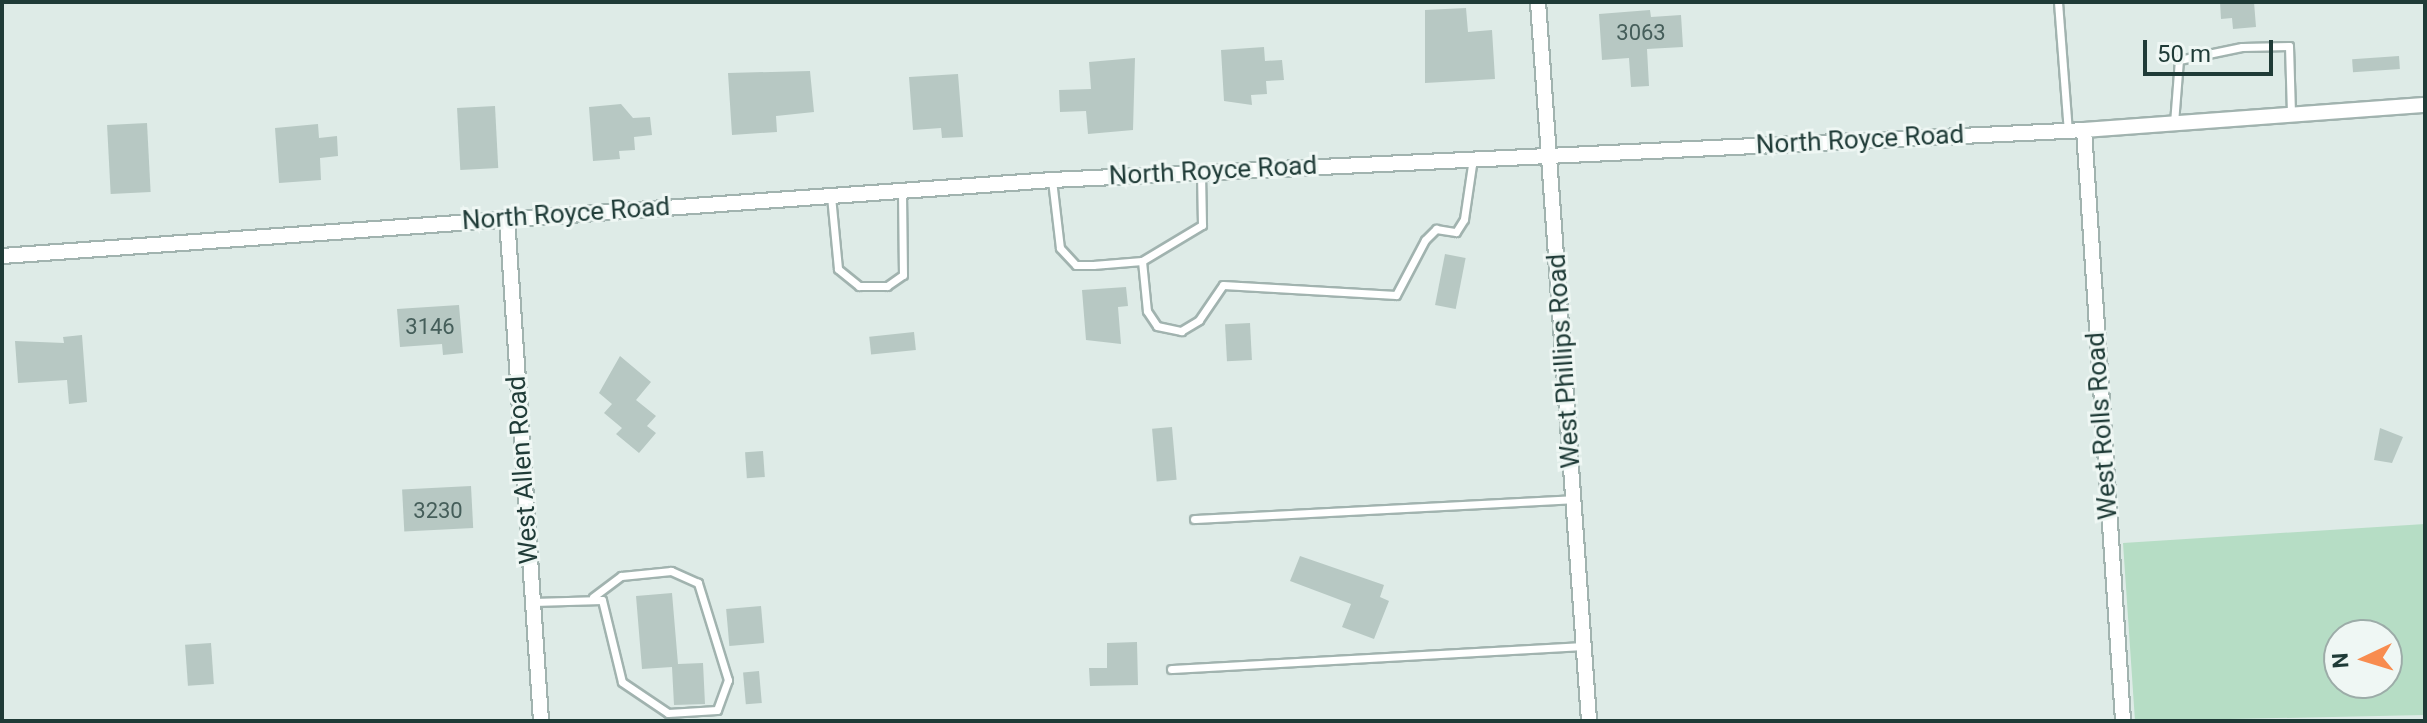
<!DOCTYPE html>
<html>
<head>
<meta charset="utf-8">
<style>
  body { margin:0 }
  #map { position:relative; width:2427px; height:723px; overflow:hidden; background:#deebe7; font-family:Roboto,sans-serif }
  div>[style] { position:absolute }
  .green>* { inset:0; background:#b6ddc5 }
  .building>* { inset:0; background:#b7c8c3; transform-origin:0 0 }
  .roads { filter:drop-shadow(2px 0 #a1b3af) drop-shadow(-2px 0 #a1b3af) drop-shadow(0 2px #a1b3af) drop-shadow(0 -2px #a1b3af) }
  .lane>* { height:7px; margin:-3.5px; padding:0 3.5px; transform-origin:3.5px; border-radius:3.5px; background:#fff }
  .street>* { height:14px; margin:-7px; padding:0 7px; transform-origin:7px; border-radius:7px; background:#fff }
  span { translate:-50% -50%; white-space:nowrap; text-align:center; line-height:1.15; -webkit-text-stroke:6px #eff7f4; paint-order:stroke }
  .number-label { font-size:22px; color:#455e5a }
  .number-label span { -webkit-text-stroke-width:0 }
  .street-label { font-size:26px; color:#1f3b37 }
  .frame { position:absolute; inset:0; border:4px solid #1f3b37; pointer-events:none }
  .north { position:absolute; left:2323px; top:619px; width:80px; height:80px; box-sizing:border-box; background:#eff7f4; border:2px solid #9caca8; border-radius:50%; rotate:266deg; font-size:22px; font-weight:700; line-height:32px; text-align:center; color:#1f3b37 }
  .north::after { content:''; display:block; margin:auto; width:28px; height:36px; background:#f88c4f; clip-path:polygon(50% 0,100% 100%,50% 72%,0 100%) }
  .scale { position:absolute; left:2143px; top:40px; width:130px; height:36px; box-sizing:border-box; border:4px solid #1f3b37; border-top:0; padding-left:10px; font-size:24px; line-height:28px; white-space:nowrap; color:#1f3b37; -webkit-text-stroke:6px #eff7f4; paint-order:stroke }
</style>
</head>
<body>
<div id="map">
  <div class="green">
    <div style="clip-path:polygon(evenodd,2425px 524px,2425px 715px,2135px 721px,2123px 543px,2425px 524px,2339px 635px,2387px 635px,2387px 683px,2339px 683px,2339px 635px)"></div>
  </div>
  <div class="building">
    <div style="clip-path:polygon(2220px 2px,2254px 2px,2256px 27px,2233px 29px,2232px 18px,2221px 19px)"></div>
    <div style="clip-path:polygon(1466px 8px,1468px 32px,1492px 30px,1495px 79px,1425px 83px,1425px 10px)"></div>
    <div style="clip-path:polygon(1650px 10px,1651px 17px,1681px 15px,1683px 47px,1647px 49px,1649px 86px,1631px 87px,1629px 58px,1602px 60px,1599px 14px)"></div>
    <div style="clip-path:polygon(1264px 47px,1265px 61px,1282px 60px,1284px 80px,1266px 81px,1267px 94px,1251px 95px,1252px 105px,1224px 101px,1221px 50px)"></div>
    <div style="left:2399px;top:56px;width:13px;height:47px;rotate:86deg"></div>
    <div style="clip-path:polygon(1135px 58px,1133px 130px,1088px 134px,1086px 111px,1060px 112px,1059px 90px,1091px 89px,1089px 62px)"></div>
    <div style="clip-path:polygon(810px 71px,814px 112px,776px 116px,777px 132px,732px 135px,728px 73px)"></div>
    <div style="clip-path:polygon(958px 74px,963px 137px,942px 138px,941px 128px,913px 130px,909px 77px)"></div>
    <div style="clip-path:polygon(621px 104px,633px 118px,650px 117px,652px 135px,634px 137px,635px 150px,619px 151px,620px 159px,593px 161px,589px 107px)"></div>
    <div style="left:495px;top:106px;width:62px;height:38px;rotate:87deg"></div>
    <div style="left:147px;top:123px;width:69px;height:40px;rotate:87deg"></div>
    <div style="clip-path:polygon(318px 124px,319px 138px,337px 136px,338px 156px,320px 158px,321px 180px,279px 183px,275px 128px)"></div>
    <div style="left:1445px;top:254px;width:21px;height:52px;rotate:11deg"></div>
    <div style="clip-path:polygon(1126px 287px,1128px 306px,1118px 307px,1121px 344px,1086px 340px,1082px 290px)"></div>
    <div style="clip-path:polygon(459px 305px,463px 353px,443px 355px,442px 344px,400px 347px,397px 309px)"></div>
    <div style="left:1250px;top:323px;width:37px;height:25px;rotate:87deg"></div>
    <div style="left:914px;top:332px;width:18px;height:45px;rotate:84deg"></div>
    <div style="clip-path:polygon(82px 335px,87px 402px,69px 404px,67px 380px,18px 383px,15px 341px,64px 343px,63px 337px)"></div>
    <div style="clip-path:polygon(620px 356px,651px 382px,636px 400px,656px 416px,647px 426px,656px 433px,639px 453px,616px 434px,622px 428px,604px 413px,612px 404px,599px 393px)"></div>
    <div style="left:1172px;top:427px;width:53px;height:20px;rotate:85deg"></div>
    <div style="clip-path:polygon(2380px 428px,2403px 437px,2392px 463px,2374px 460px)"></div>
    <div style="left:763px;top:451px;width:26px;height:18px;rotate:86deg"></div>
    <div style="left:471px;top:486px;width:42px;height:69px;rotate:87deg"></div>
    <div style="clip-path:polygon(1300px 556px,1384px 585px,1380px 597px,1389px 601px,1374px 639px,1342px 627px,1351px 604px,1290px 581px)"></div>
    <div style="clip-path:polygon(672px 593px,678px 664px,703px 663px,705px 704px,674px 705px,672px 667px,642px 669px,636px 596px)"></div>
    <div style="left:761px;top:606px;width:37px;height:35px;rotate:85deg"></div>
    <div style="clip-path:polygon(1137px 642px,1138px 685px,1090px 686px,1089px 668px,1107px 668px,1107px 643px)"></div>
    <div style="left:211px;top:643px;width:41px;height:26px;rotate:86deg"></div>
    <div style="left:759px;top:671px;width:32px;height:16px;rotate:85deg"></div>
  </div>
  <div class="roads">
    <div class="lane">
      <div style="left:2058px;top:2px;width:129px;rotate:85.6deg"></div>
      <div style="left:2174px;top:123px;width:63px;rotate:-85.5deg"></div>
      <div style="left:2179px;top:60px;width:64px;rotate:-11.7deg"></div>
      <div style="left:2242px;top:47px;width:47px;rotate:-1.2deg"></div>
      <div style="left:2289px;top:46px;width:68px;rotate:88.3deg"></div>
      <div style="left:1052px;top:180px;width:68px;rotate:83.3deg"></div>
      <div style="left:1060px;top:248px;width:23px;rotate:47deg"></div>
      <div style="left:1076px;top:265px;width:17px"></div>
      <div style="left:1093px;top:265px;width:49px;rotate:-4.7deg"></div>
      <div style="left:1142px;top:261px;width:70px;rotate:-31deg"></div>
      <div style="left:1202px;top:225px;width:53px;rotate:-91.1deg"></div>
      <div style="left:831px;top:196px;width:73px;rotate:84.5deg"></div>
      <div style="left:838px;top:269px;width:27px;rotate:39deg"></div>
      <div style="left:859px;top:286px;width:28px"></div>
      <div style="left:887px;top:286px;width:19px;rotate:-35deg"></div>
      <div style="left:903px;top:275px;width:84px;rotate:-90.7deg"></div>
      <div style="left:1142px;top:261px;width:50px;rotate:84.3deg"></div>
      <div style="left:1147px;top:311px;width:18px;rotate:56deg"></div>
      <div style="left:1157px;top:326px;width:25px;rotate:12deg"></div>
      <div style="left:1181px;top:331px;width:21px;rotate:-31deg"></div>
      <div style="left:1199px;top:320px;width:42px;rotate:-55.6deg"></div>
      <div style="left:1223px;top:285px;width:173px;rotate:3.3deg"></div>
      <div style="left:1396px;top:295px;width:62px;rotate:-62.2deg"></div>
      <div style="left:1425px;top:240px;width:16px;rotate:-45deg"></div>
      <div style="left:1436px;top:229px;width:20px;rotate:9deg"></div>
      <div style="left:1456px;top:232px;width:15px;rotate:-58deg"></div>
      <div style="left:1464px;top:219px;width:62px;rotate:-81.6deg"></div>
      <div style="left:1194px;top:519px;width:380px;rotate:-3deg"></div>
      <div style="left:533px;top:602px;width:69px;rotate:-1.7deg"></div>
      <div style="left:602px;top:600px;width:84px;rotate:76.3deg"></div>
      <div style="left:622px;top:682px;width:55px;rotate:34deg"></div>
      <div style="left:668px;top:713px;width:49px;rotate:-3.5deg"></div>
      <div style="left:717px;top:710px;width:32px;rotate:-70deg"></div>
      <div style="left:728px;top:680px;width:102px;rotate:-107.2deg"></div>
      <div style="left:698px;top:583px;width:30px;rotate:-156deg"></div>
      <div style="left:671px;top:571px;width:50px;rotate:174.3deg"></div>
      <div style="left:621px;top:576px;width:35px;rotate:143deg"></div>
      <div style="left:1171px;top:669px;width:414px;rotate:-3.2deg"></div>
    </div>
    <div class="street">
      <div style="left:1538px;top:2px;width:721px;rotate:85.94deg"></div>
      <div style="left:2084px;top:130px;width:592px;rotate:86.22deg"></div>
      <div style="left:507px;top:218px;width:504px;rotate:86.13deg"></div>
      <div style="left:2px;top:256px;width:1053px;rotate:-4.14deg"></div>
      <div style="left:1052px;top:180px;width:1033px;rotate:-2.77deg"></div>
      <div style="left:2084px;top:130px;width:342px;rotate:-4.2deg"></div>
    </div>
  </div>
  <div class="number-label">
    <span style="left:1641px;top:33px">3063</span>
    <span style="left:430px;top:327px">3146</span>
    <span style="left:438px;top:511px">3230</span>
  </div>
  <div class="street-label">
    <span style="left:1860px;top:140px;rotate:-3deg">North Royce Road</span>
    <span style="left:1213px;top:171px;rotate:-3deg">North Royce Road</span>
    <span style="left:566px;top:214px;rotate:-4deg">North Royce Road</span>
    <span style="left:1564px;top:361px;rotate:-94deg">West Phillips Road</span>
    <span style="left:2102px;top:426px;rotate:-94deg">West Rolls Road</span>
    <span style="left:523px;top:470px;rotate:-94deg">West Allen Road</span>
  </div>
  <div class="frame"></div>
  <div class="north">N</div>
  <div class="scale">50 m</div>
</div>
</body>
</html>
